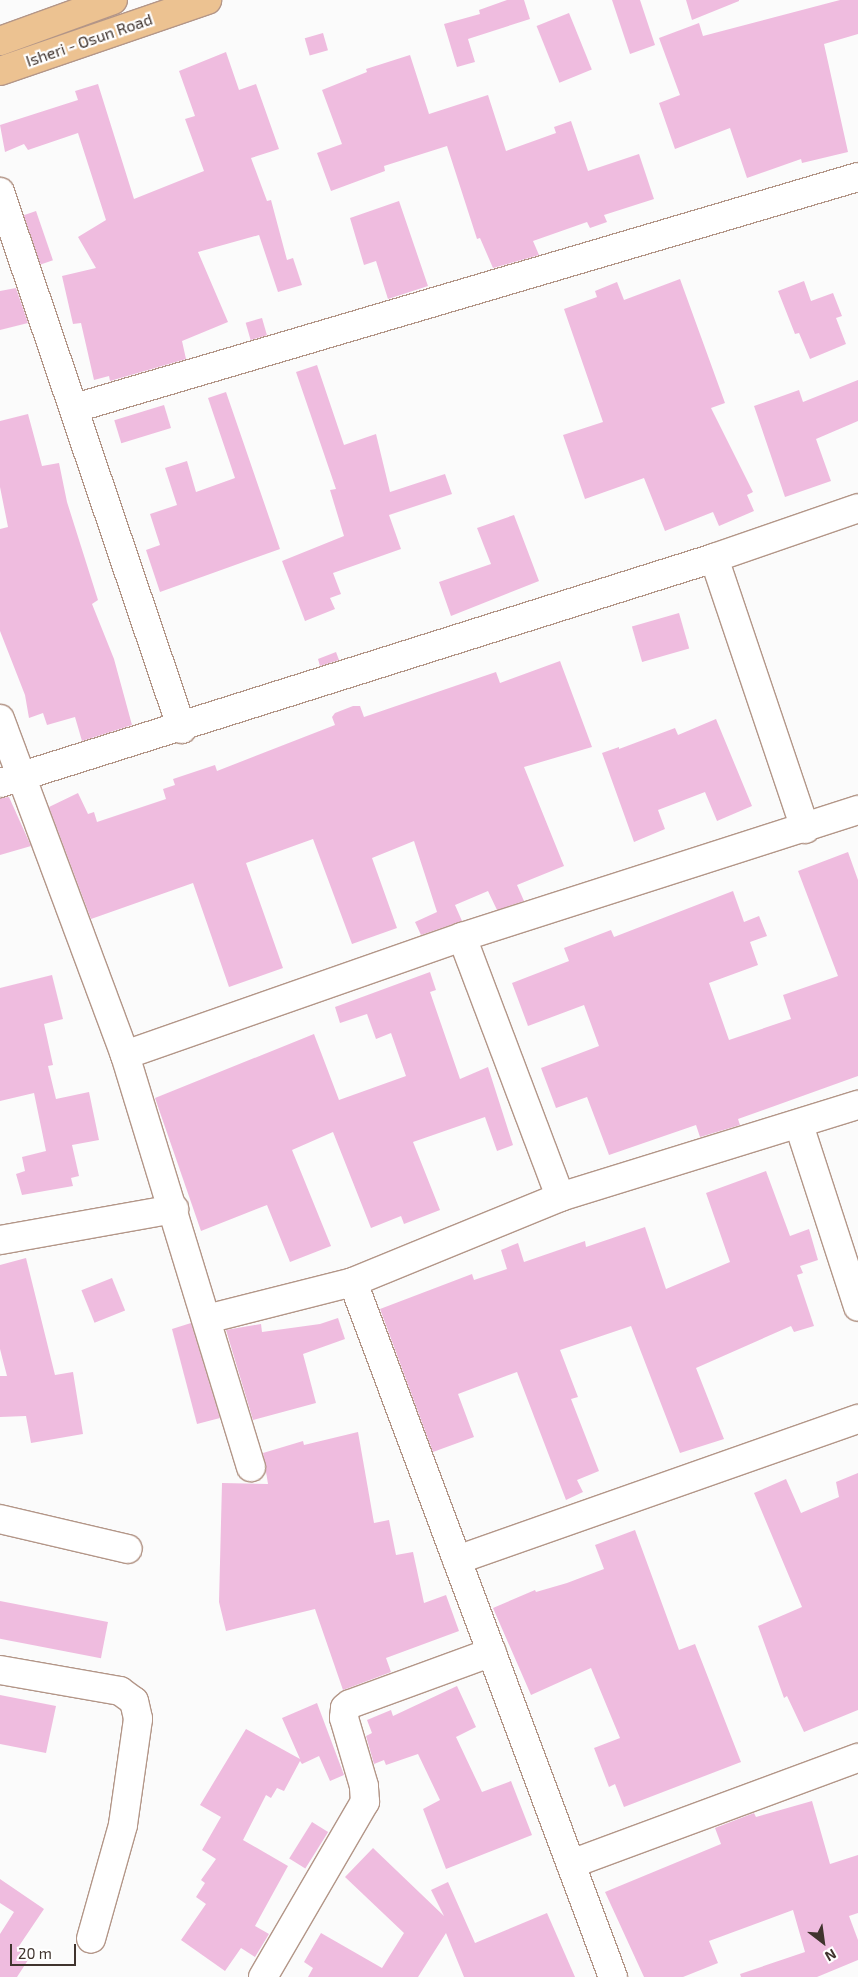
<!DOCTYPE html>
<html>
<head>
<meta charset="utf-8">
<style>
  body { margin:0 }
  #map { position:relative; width:858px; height:1977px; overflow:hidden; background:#fbfbfb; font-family:"Exo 2",sans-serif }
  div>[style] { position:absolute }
  .building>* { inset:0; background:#efbcdf; transform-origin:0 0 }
  .roads { filter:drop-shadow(1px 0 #b39688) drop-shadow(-1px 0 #b39688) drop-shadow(0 1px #b39688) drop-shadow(0 -1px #b39688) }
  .minor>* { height:28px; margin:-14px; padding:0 14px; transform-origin:14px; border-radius:14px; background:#fff }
  .major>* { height:28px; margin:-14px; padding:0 14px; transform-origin:14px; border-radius:14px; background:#ecc291 }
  span { translate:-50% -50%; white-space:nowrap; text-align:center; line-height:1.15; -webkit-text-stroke:4.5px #fff; paint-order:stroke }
  .street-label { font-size:16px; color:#40342e }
  .north { position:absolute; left:798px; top:1917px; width:50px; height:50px; -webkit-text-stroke:4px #fff; paint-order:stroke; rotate:150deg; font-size:14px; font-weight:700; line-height:20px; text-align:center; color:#40342e }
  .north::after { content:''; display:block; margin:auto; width:18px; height:22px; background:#40342e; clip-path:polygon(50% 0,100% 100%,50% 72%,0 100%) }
  .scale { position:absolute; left:10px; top:1944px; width:66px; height:22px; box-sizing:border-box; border:2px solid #40342e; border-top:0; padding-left:6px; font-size:15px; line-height:18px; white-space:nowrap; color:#40342e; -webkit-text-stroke:4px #fff; paint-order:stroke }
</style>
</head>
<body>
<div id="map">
  <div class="building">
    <div style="clip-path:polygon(507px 0,524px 0,530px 19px,468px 39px,475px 62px,457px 67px,444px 24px,480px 14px,479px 10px)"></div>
    <div style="clip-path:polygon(612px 0,640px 0,655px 45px,630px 54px)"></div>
    <div style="clip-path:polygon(686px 0,739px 0,739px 1px,692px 20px)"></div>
    <div style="clip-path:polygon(840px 0,858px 0,858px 34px,824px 44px,848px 152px,802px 163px,801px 159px,747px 178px,730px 128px,675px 149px,659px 103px,680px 95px,659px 38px,699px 23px,703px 36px)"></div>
    <div style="left:569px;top:13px;width:61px;height:35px;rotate:68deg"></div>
    <div style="left:323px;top:33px;width:18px;height:19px;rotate:74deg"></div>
    <div style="clip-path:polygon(226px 52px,239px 90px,256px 84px,279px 149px,251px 158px,267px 201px,271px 200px,287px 260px,293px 258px,302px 285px,278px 292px,259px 235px,198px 252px,228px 322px,182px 341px,186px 359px,110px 381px,109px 376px,94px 380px,81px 323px,73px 324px,62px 276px,96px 268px,78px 237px,106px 220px,78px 133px,28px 150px,24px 144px,5px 152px,0 125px,78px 100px,75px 91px,98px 84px,134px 199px,204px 171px,185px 119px,195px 116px,179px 71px)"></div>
    <div style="clip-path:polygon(410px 55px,429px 114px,488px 95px,506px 151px,556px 133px,554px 127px,571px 121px,588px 171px,639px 154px,654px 199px,604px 215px,607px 222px,590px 228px,587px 222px,533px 241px,539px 255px,493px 268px,480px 238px,477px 239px,447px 146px,384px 166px,385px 171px,331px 191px,317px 153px,342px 144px,322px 90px,367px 72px,366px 69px)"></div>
    <div style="clip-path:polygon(399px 201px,428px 286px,388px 299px,376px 261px,364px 265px,350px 218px)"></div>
    <div style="left:36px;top:211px;width:52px;height:13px;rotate:71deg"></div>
    <div style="clip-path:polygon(680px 279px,725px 403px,711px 408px,753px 492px,747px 495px,754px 511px,719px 526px,713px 512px,665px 531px,644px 478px,585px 499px,563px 435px,603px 422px,564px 309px,597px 297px,595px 291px,617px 282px,624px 300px)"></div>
    <div style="clip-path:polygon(804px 281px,811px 301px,833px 293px,842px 316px,836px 318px,846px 344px,810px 359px,799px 333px,795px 334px,778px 291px)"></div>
    <div style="clip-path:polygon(16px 288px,28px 323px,0 330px,0 291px)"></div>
    <div style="left:262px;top:318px;width:18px;height:17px;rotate:74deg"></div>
    <div style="clip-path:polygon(317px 365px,344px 445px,376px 434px,390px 492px,445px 474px,452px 494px,389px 515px,401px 549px,333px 573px,341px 594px,330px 598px,335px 609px,305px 621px,282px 561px,344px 536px,330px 490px,336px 489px,296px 372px)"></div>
    <div style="clip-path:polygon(858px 380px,858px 421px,816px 439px,831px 481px,785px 497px,754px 406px,799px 390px,803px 402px)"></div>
    <div style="clip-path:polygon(226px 392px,280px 549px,160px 592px,146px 550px,160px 545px,150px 514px,177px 505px,165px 468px,187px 461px,196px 492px,235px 478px,208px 398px)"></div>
    <div style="left:164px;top:405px;width:24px;height:52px;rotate:73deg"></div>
    <div style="clip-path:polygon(28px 414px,42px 466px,59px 463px,67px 502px,98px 600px,92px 604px,114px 659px,132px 725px,82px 741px,75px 717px,47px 725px,43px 713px,29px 718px,25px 695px,0 631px,0 529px,8px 527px,0 487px,0 421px)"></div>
    <div style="clip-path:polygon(514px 515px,539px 581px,451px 616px,439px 582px,491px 564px,477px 528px)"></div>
    <div style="left:679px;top:613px;width:37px;height:49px;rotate:74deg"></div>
    <div style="clip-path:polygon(336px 652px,339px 660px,320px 666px,318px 659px)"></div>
    <div style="clip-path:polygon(560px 661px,592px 747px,524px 767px,564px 866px,517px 885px,524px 901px,497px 910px,488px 891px,455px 905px,462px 921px,421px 935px,415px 922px,437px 912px,414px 841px,372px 858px,397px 928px,352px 944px,313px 839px,246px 863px,283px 968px,229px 987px,193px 883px,91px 919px,49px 807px,78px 793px,88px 814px,94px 812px,97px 822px,166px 799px,163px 789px,175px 785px,173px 779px,215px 765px,217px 771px,335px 725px,332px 717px,335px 713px,353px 706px,360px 706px,364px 717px,496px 672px,500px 683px)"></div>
    <div style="clip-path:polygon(716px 719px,752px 806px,717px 821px,705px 792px,658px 810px,665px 829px,634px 842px,602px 753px,619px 747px,619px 749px,675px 728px,678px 735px)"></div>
    <div style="clip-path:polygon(9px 797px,31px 846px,0 855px,0 798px)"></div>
    <div style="clip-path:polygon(848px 852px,858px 880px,858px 1076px,738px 1119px,740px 1125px,700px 1137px,696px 1125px,609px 1155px,587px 1097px,556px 1108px,541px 1068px,599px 1046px,584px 1005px,528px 1026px,512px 983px,569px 961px,564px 948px,611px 930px,614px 937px,733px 891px,744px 922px,759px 916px,767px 936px,750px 942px,758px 965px,709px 983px,729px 1040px,791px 1019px,783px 995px,838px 976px,798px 871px)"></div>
    <div style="clip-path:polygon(430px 972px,436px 990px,430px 992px,460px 1079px,488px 1067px,513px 1145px,497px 1151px,485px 1117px,413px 1142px,440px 1210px,404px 1224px,401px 1216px,371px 1228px,333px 1132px,292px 1150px,331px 1246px,290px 1262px,267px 1205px,201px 1231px,155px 1098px,314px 1034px,339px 1100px,406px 1076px,391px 1033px,376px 1039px,367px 1014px,340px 1023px,335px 1007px)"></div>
    <div style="clip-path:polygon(52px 975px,63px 1019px,44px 1024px,53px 1065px,48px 1066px,56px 1099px,89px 1092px,99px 1140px,72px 1145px,79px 1176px,71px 1178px,73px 1186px,22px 1195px,16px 1174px,25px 1171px,22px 1157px,46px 1151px,34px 1093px,0 1101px,0 988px)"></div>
    <div style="clip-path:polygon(766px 1171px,790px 1236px,809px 1229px,818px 1260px,800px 1266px,803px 1273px,797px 1275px,814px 1326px,794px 1332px,791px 1326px,696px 1368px,724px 1439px,680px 1453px,631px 1326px,560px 1350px,578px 1397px,571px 1399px,599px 1471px,577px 1480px,583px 1492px,566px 1500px,517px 1372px,458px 1394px,474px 1437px,433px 1452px,380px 1309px,472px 1274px,474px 1280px,507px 1269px,501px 1250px,518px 1243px,524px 1262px,585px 1241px,586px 1247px,645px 1227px,666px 1289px,730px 1262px,706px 1193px)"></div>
    <div style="clip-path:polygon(26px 1258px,55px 1375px,73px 1372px,83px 1434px,31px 1443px,26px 1416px,0 1417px,0 1376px,7px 1376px,0 1349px,0 1265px)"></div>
    <div style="left:112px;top:1278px;width:35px;height:33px;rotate:68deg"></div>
    <div style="clip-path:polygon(338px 1318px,345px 1339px,303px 1354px,316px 1403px,253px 1420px,226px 1330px,261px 1324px,262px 1332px,320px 1324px)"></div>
    <div style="clip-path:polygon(191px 1323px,220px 1418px,197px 1424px,172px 1329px)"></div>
    <div style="clip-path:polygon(358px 1432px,374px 1523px,389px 1520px,396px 1555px,413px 1552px,424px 1603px,446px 1595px,459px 1631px,386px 1658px,391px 1672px,343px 1690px,315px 1609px,226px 1631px,219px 1602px,222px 1483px,268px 1484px,263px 1453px,303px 1441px,304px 1445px)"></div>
    <div style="clip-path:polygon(858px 1473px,858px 1710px,804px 1732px,787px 1696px,784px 1698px,758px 1626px,802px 1607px,754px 1493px,786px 1479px,801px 1513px,839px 1497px,836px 1482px)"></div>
    <div style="clip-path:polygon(635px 1530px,679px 1650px,695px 1644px,741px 1762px,624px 1807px,615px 1784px,609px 1787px,594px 1748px,620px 1738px,591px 1668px,531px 1695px,493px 1608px,535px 1590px,536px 1592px,567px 1583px,604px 1569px,595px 1545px)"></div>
    <div style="left:0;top:1601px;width:110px;height:37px;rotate:11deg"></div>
    <div style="clip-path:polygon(457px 1686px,476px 1727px,456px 1737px,482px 1792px,511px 1781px,532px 1835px,446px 1869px,423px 1809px,440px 1800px,418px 1754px,386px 1765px,384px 1760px,374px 1764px,366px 1736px,372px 1733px,367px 1720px,391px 1710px,393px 1716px)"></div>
    <div style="clip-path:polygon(0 1695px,56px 1706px,46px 1753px,0 1744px)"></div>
    <div style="clip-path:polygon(317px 1703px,344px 1775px,330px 1781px,319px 1756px,302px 1764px,300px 1761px,284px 1791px,277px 1788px,271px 1798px,266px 1795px,243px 1840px,288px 1866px,255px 1926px,269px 1934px,255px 1957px,241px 1948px,225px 1971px,181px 1940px,206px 1904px,196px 1897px,205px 1883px,201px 1880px,216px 1859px,202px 1850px,221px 1817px,200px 1805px,246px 1729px,300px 1759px,282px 1718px)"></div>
    <div style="clip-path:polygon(812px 1801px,830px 1864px,858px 1855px,858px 1913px,849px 1916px,858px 1940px,858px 1960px,817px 1977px,741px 1977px,740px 1974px,805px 1952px,793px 1910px,709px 1941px,718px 1963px,683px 1977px,644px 1977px,605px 1892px,721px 1844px,715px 1828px,754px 1813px,756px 1817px)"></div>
    <div style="left:312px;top:1822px;width:19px;height:43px;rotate:32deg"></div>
    <div style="clip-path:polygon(373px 1848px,444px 1916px,431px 1890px,448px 1882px,475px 1943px,547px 1913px,575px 1977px,464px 1977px,446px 1933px,418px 1977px,308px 1977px,313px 1968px,304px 1962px,321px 1933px,382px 1968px,404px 1933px,345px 1877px)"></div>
    <div style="clip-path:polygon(0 1879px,44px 1909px,19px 1946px,32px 1954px,17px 1977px,0 1977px,0 1934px,14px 1912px,0 1903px)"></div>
  </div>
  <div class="roads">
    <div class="minor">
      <div style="left:0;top:192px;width:567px;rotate:71.28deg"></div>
      <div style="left:75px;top:408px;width:816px;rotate:-16.44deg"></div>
      <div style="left:714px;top:558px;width:286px;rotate:71.4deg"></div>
      <div style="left:0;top:719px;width:358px;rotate:69.6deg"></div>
      <div style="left:125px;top:1055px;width:431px;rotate:73deg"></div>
      <div style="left:0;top:783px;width:749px;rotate:-17.49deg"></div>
      <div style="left:714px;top:558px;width:152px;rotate:-19.1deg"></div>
      <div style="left:462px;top:937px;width:278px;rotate:69.3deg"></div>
      <div style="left:125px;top:1055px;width:357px;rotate:-19.3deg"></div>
      <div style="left:462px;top:937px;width:416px;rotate:-17.8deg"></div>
      <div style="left:799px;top:1125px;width:191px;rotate:72deg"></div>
      <div style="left:0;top:1240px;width:177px;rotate:-10.1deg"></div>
      <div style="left:353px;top:1282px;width:742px;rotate:69.49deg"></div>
      <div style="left:207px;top:1319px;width:151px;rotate:-14.2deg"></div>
      <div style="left:353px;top:1282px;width:224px;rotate:-22.3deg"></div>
      <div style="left:560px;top:1197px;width:312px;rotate:-17.2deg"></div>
      <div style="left:0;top:1519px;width:131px;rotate:13.2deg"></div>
      <div style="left:457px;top:1560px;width:425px;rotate:-19.4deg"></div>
      <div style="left:0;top:1670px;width:122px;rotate:9.9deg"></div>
      <div style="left:120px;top:1691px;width:17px;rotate:36deg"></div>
      <div style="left:134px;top:1701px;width:18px;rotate:77deg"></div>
      <div style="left:138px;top:1719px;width:107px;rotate:98.1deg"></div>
      <div style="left:123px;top:1825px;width:118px;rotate:105.7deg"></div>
      <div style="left:571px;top:1864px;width:306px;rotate:-20.3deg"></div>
      <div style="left:263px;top:1977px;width:203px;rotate:-59.8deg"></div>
      <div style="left:365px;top:1802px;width:16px;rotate:-94deg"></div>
      <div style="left:364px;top:1786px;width:71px;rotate:-106.4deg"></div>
      <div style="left:344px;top:1718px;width:10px;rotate:-84deg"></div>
      <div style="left:345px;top:1708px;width:6px;rotate:-39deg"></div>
      <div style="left:350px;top:1704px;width:151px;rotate:-20.1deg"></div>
    </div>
    <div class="major">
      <div style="left:0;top:41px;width:120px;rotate:-19.9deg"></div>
      <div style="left:0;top:71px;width:219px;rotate:-18.9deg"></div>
    </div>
  </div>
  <div class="street-label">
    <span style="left:89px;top:40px;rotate:-19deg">Isheri - Osun Road</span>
  </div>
  <div class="north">N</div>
  <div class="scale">20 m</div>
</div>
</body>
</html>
